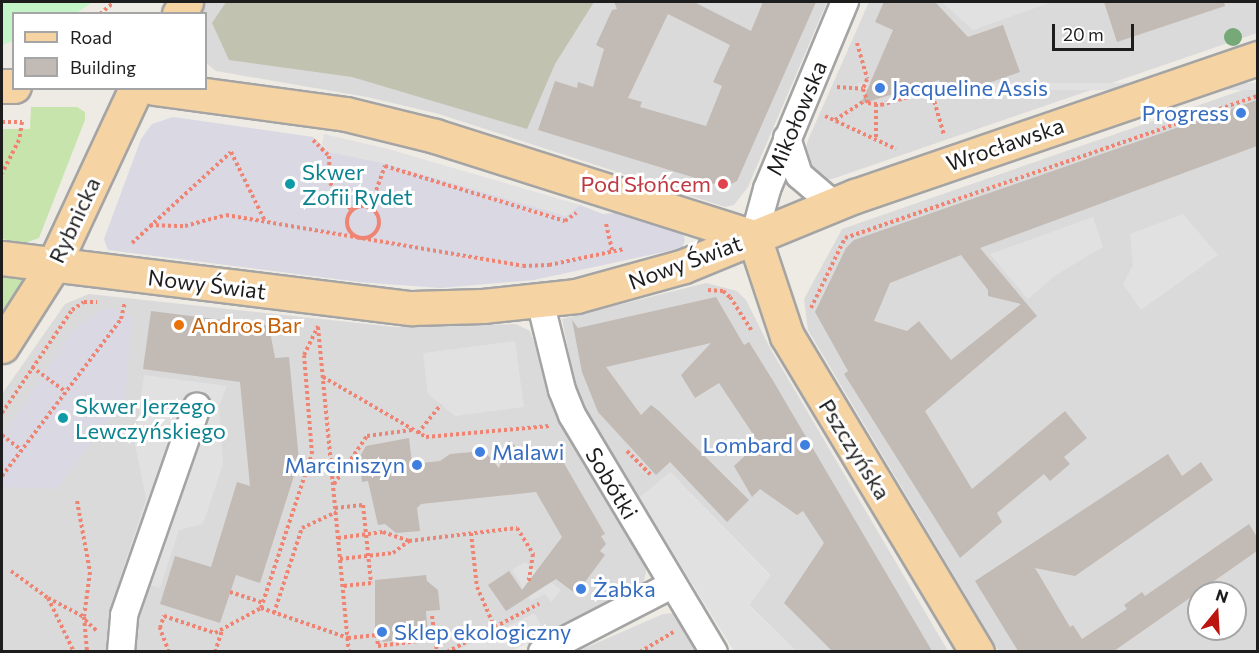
<!DOCTYPE html>
<html>
<head>
<meta charset="utf-8">
<style>
  body { margin:0 }
  #map { position:relative; width:1259px; height:653px; overflow:hidden; background:#eeebe4; font-family:Commissioner,sans-serif }
  div>[style] { position:absolute }
  .residential>* { inset:0; background:#dbdada }
  .construction>* { inset:0; background:#c1c2b0 }
  .grass>* { inset:0; background:#c7e4ad }
  .park>* { inset:0; background:#c4f5c9 }
  .parking>* { inset:0; background:#e1e1e1; transform-origin:0 0 }
  .plaza>* { inset:0; background:#d9d8e3 }
  .building>* { inset:0; background:#c2bab4 }
  .path>* { height:4px; margin-top:-2px; transform-origin:0; background:repeating-linear-gradient(90deg,#ef8473 0 3px,transparent 0 6px) }
  .path>.ring { margin:-2px; padding:0; box-sizing:content-box; background:none; border:4px solid #ef8473; border-radius:50% }
  .roads { filter:drop-shadow(2px 0 #a4a4a4) drop-shadow(-2px 0 #a4a4a4) drop-shadow(0 2px #a4a4a4) drop-shadow(0 -2px #a4a4a4) }
  .minor>* { height:26px; margin:-13px; padding:0 13px; transform-origin:13px; border-radius:13px; background:#fff }
  .major>* { height:33px; margin:-16.5px; padding:0 16.5px; transform-origin:16.5px; border-radius:16.5px; background:#f5d3a2 }
  .trees>* { width:18px; height:18px; margin:-9px; border-radius:50%; background:#76a977 }
  .dots>* { width:16px; height:16px; translate:-50% -50%; box-sizing:border-box; border:3px solid #fff; border-radius:50% }
  span { translate:-50% -50%; white-space:nowrap; text-align:center; line-height:1.15; -webkit-text-stroke:6px #fff; paint-order:stroke }
  .shop-label { font-size:22px; color:#366cbe }
  .left { translate:0 -50%; text-align:left }
  .right { translate:-100% -50%; text-align:right }
  .street-label { font-size:22px; color:#1d1d1d }
  .culture-label { font-size:22px; color:#0d838f }
  .health-label { font-size:22px; color:#be3a42 }
  .food-label { font-size:22px; color:#c56008 }
  .frame { position:absolute; inset:0; border:3px solid #1d1d1d; pointer-events:none }
  .legend { position:absolute; left:12px; top:12px; width:195px; height:78px; box-sizing:border-box; background:#fff; border:2px solid #a5a5a5; margin:0; padding:8px 10px; list-style:none; font-size:18px; color:#1d1d1d }
  .legend li { display:flex; align-items:center; gap:12px; height:30px }
  .legend b { width:30px; border:2px solid #a5a5a5 }
  .north { position:absolute; left:1187px; top:581px; width:60px; height:60px; box-sizing:border-box; background:#fff; border:2px solid #a5a5a5; border-radius:50%; rotate:18deg; font-size:16px; font-weight:700; line-height:24px; text-align:center; color:#1d1d1d }
  .north::after { content:''; display:block; margin:auto; width:21px; height:27px; background:#bc140f; clip-path:polygon(50% 0,100% 100%,50% 72%,0 100%) }
  .scale { position:absolute; left:1052px; top:24px; width:82px; height:27px; box-sizing:border-box; border:3px solid #1d1d1d; border-top:0; padding-left:8px; font-size:18px; line-height:21px; white-space:nowrap; color:#1d1d1d; -webkit-text-stroke:4px #fff; paint-order:stroke }
</style>
</head>
<body>
<div id="map">
  <div class="residential">
    <div style="clip-path:polygon(201px 2px,827px 2px,748px 187px,734px 205px,725px 207px,439px 114px,367px 97px,216px 71px,206px 63px,206px 14px,196px 14px)"></div>
    <div style="clip-path:polygon(869px 2px,1257px 2px,1257px 33px,832px 179px,820px 179px,811px 174px,804px 156px,808px 140px)"></div>
    <div style="clip-path:polygon(evenodd,1257px 85px,1257px 651px,999px 651px,808px 330px,804px 299px,842px 229px,1257px 85px,1199px 593px,1235px 593px,1235px 629px,1199px 629px,1199px 593px)"></div>
    <div style="clip-path:polygon(706px 283px,737px 291px,746px 300px,770px 348px,948px 651px,796px 651px,749px 605px,770px 575px,671px 473px,639px 498px,577px 395px,562px 319px)"></div>
    <div style="clip-path:polygon(89px 294px,395px 327px,516px 324px,530px 331px,553px 396px,643px 555px,646px 572px,643px 584px,636px 593px,546px 635px,534px 614px,457px 651px,2px 652px,2px 394px,65px 304px)"></div>
    <div style="clip-path:polygon(673px 613px,683px 620px,701px 652px,576px 652px,663px 614px)"></div>
  </div>
  <div class="construction">
    <div style="clip-path:polygon(226px 2px,594px 2px,555px 64px,527px 129px,352px 77px,229px 60px,212px 23px)"></div>
  </div>
  <div class="grass">
    <div style="clip-path:polygon(31px 107px,77px 107px,85px 112px,85px 120px,39px 238px,25px 243px,2px 239px,2px 129px,30px 129px)"></div>
    <div style="clip-path:polygon(2px 258px,53px 266px,2px 346px)"></div>
  </div>
  <div class="park">
    <div style="clip-path:polygon(2px 2px,93px 2px,76px 13px,14px 14px,13px 41px,2px 45px)"></div>
  </div>
  <div class="parking">
    <div style="clip-path:polygon(1052px 2px,973px 30px,943px 3px,944px 2px)"></div>
    <div style="left:1257px;top:83px;width:7px;height:399px;rotate:90deg"></div>
    <div style="clip-path:polygon(324px 134px,388px 149px,580px 205px,566px 216px,383px 163px,329px 152px,322px 144px)"></div>
    <div style="clip-path:polygon(1183px 214px,1218px 255px,1141px 310px,1123px 284px,1133px 265px,1130px 234px)"></div>
    <div style="clip-path:polygon(1093px 217px,1103px 247px,1056px 275px,1028px 299px,990px 254px)"></div>
    <div style="clip-path:polygon(515px 341px,524px 407px,455px 416px,428px 394px,423px 353px)"></div>
    <div style="clip-path:polygon(144px 375px,227px 386px,219px 406px,223px 464px,203px 524px,179px 530px,160px 588px,120px 577px,146px 499px,135px 444px)"></div>
    <div style="clip-path:polygon(670px 472px,770px 576px,749px 606px,796px 651px,734px 651px,639px 498px)"></div>
    <div style="clip-path:polygon(525px 562px,561px 590px,551px 602px,545px 594px,531px 601px,512px 570px)"></div>
    <div style="clip-path:polygon(535px 614px,546px 635px,511px 651px,457px 651px)"></div>
  </div>
  <div class="plaza">
    <div style="clip-path:polygon(173px 117px,313px 137px,329px 152px,383px 163px,566px 216px,580px 205px,603px 214px,628px 212px,682px 230px,685px 240px,682px 248px,534px 280px,440px 288px,359px 282px,108px 250px,104px 239px,141px 139px,152px 124px)"></div>
    <div style="clip-path:polygon(114px 308px,132px 316px,125px 398px,57px 489px,2px 487px,2px 437px,73px 329px,99px 311px)"></div>
  </div>
  <div class="building">
    <div style="clip-path:polygon(evenodd,614px 2px,694px 2px,751px 31px,763px 2px,816px 2px,737px 181px,725px 187px,538px 130px,555px 81px,577px 88px,578px 82px,593px 87px,604px 49px,596px 45px,612px 10px,617px 9px,614px 2px,668px 14px,730px 45px,713px 82px,722px 86px,706px 126px,640px 107px,642px 102px,628px 98px,668px 14px)"></div>
    <div style="clip-path:polygon(884px 2px,935px 2px,968px 37px,1003px 25px,1020px 72px,945px 98px,939px 80px,861px 104px,893px 30px,875px 22px)"></div>
    <div style="clip-path:polygon(1104px 2px,1224px 2px,1225px 6px,1117px 42px)"></div>
    <div style="clip-path:polygon(evenodd,1257px 100px,1257px 146px,980px 248px,1037px 316px,925px 411px,972px 489px,1065px 411px,1087px 438px,1064px 457px,1070px 464px,1050px 481px,1044px 474px,997px 513px,1002px 522px,960px 558px,844px 374px,848px 371px,815px 312px,846px 248px,854px 240px,1257px 100px,961px 255px,988px 290px,988px 296px,1021px 304px,951px 360px,919px 321px,907px 331px,874px 321px,890px 283px,961px 255px)"></div>
    <div style="clip-path:polygon(716px 297px,744px 345px,749px 342px,772px 379px,932px 651px,832px 651px,784px 603px,824px 543px,803px 511px,797px 515px,760px 489px,752px 497px,734px 466px,759px 443px,719px 383px,695px 398px,681px 375px,711px 343px,606px 367px,641px 415px,651px 405px,659px 411px,749px 500px,727px 522px,670px 462px,656px 475px,598px 412px,582px 372px,572px 320px,578px 328px)"></div>
    <div style="clip-path:polygon(151px 311px,269px 326px,275px 358px,289px 357px,299px 460px,260px 583px,236px 575px,220px 623px,160px 604px,175px 556px,211px 567px,237px 482px,250px 486px,240px 382px,143px 369px)"></div>
    <div style="clip-path:polygon(409px 438px,412px 464px,440px 461px,450px 454px,472px 452px,480px 446px,499px 468px,509px 441px,517px 447px,554px 446px,605px 534px,601px 536px,606px 544px,600px 551px,605px 555px,576px 594px,556px 579px,506px 611px,488px 585px,509px 571px,522px 590px,562px 537px,536px 492px,421px 504px,417px 508px,420px 531px,396px 533px,385px 524px,378px 525px,368px 481px,362px 482px,359px 458px,366px 446px)"></div>
    <div style="clip-path:polygon(1168px 454px,1182px 476px,1201px 462px,1213px 480px,1075px 576px,1035px 568px,1070px 627px,1073px 625px,1082px 639px,1127px 609px,1124px 605px,1142px 592px,1145px 596px,1249px 524px,1257px 537px,1257px 551px,1114px 651px,1018px 651px,975px 581px)"></div>
    <div style="clip-path:polygon(426px 575px,427px 581px,438px 590px,440px 610px,426px 611px,428px 636px,383px 642px,381px 627px,375px 628px,375px 580px)"></div>
  </div>
  <div class="path">
    <div style="left:100px;top:14px;width:18px;rotate:-41deg"></div>
    <div style="left:857px;top:43px;width:37px;rotate:74deg"></div>
    <div style="left:867px;top:79px;width:11px;rotate:112deg"></div>
    <div style="left:863px;top:89px;width:15px;rotate:70deg"></div>
    <div style="left:868px;top:103px;width:13px;rotate:9deg"></div>
    <div style="left:881px;top:105px;width:52px;rotate:-16.7deg"></div>
    <div style="left:931px;top:90px;width:47px;rotate:73.9deg"></div>
    <div style="left:837px;top:87px;width:26px;rotate:4deg"></div>
    <div style="left:876px;top:104px;width:35px;rotate:90deg"></div>
    <div style="left:825px;top:116px;width:78px;rotate:24.9deg"></div>
    <div style="left:835px;top:120px;width:37px;rotate:-33deg"></div>
    <div style="left:2px;top:122px;width:20px"></div>
    <div style="left:22px;top:122px;width:18px;rotate:99deg"></div>
    <div style="left:19px;top:140px;width:37px;rotate:117deg"></div>
    <div style="left:313px;top:140px;width:23px;rotate:45deg"></div>
    <div style="left:329px;top:156px;width:27px;rotate:88deg"></div>
    <div style="left:330px;top:183px;width:34px;rotate:52deg"></div>
    <div class="ring" style="left:347px;top:206px;width:28px;height:28px"></div>
    <div style="left:370px;top:207px;width:44px;rotate:-69.9deg"></div>
    <div style="left:385px;top:166px;width:188px;rotate:17deg"></div>
    <div style="left:565px;top:221px;width:14px;rotate:-36deg"></div>
    <div style="left:606px;top:224px;width:28px;rotate:77deg"></div>
    <div style="left:150px;top:225px;width:35px;rotate:2deg"></div>
    <div style="left:185px;top:226px;width:42px;rotate:-15deg"></div>
    <div style="left:226px;top:215px;width:301px;rotate:9.7deg"></div>
    <div style="left:523px;top:266px;width:26px;rotate:-2deg"></div>
    <div style="left:549px;top:265px;width:77px;rotate:-12deg"></div>
    <div style="left:132px;top:243px;width:134px;rotate:-42.6deg"></div>
    <div style="left:231px;top:152px;width:77px;rotate:63.8deg"></div>
    <div style="left:708px;top:290px;width:15px;rotate:4deg"></div>
    <div style="left:723px;top:291px;width:9px;rotate:41deg"></div>
    <div style="left:730px;top:297px;width:40px;rotate:57.1deg"></div>
    <div style="left:811px;top:308px;width:78px;rotate:-64.1deg"></div>
    <div style="left:845px;top:238px;width:437px;rotate:-19deg"></div>
    <div style="left:318px;top:327px;width:326px;rotate:84.6deg"></div>
    <div style="left:32px;top:367px;width:42px;rotate:36.3deg"></div>
    <div style="left:323px;top:377px;width:119px;rotate:30.2deg"></div>
    <div style="left:426px;top:437px;width:124px;rotate:-5.1deg"></div>
    <div style="left:2px;top:413px;width:125px;rotate:-55.8deg"></div>
    <div style="left:72px;top:310px;width:14px;rotate:-34deg"></div>
    <div style="left:84px;top:302px;width:13px"></div>
    <div style="left:418px;top:433px;width:36px;rotate:-51deg"></div>
    <div style="left:2px;top:435px;width:24px;rotate:38deg"></div>
    <div style="left:627px;top:451px;width:35px;rotate:45deg"></div>
    <div style="left:2px;top:476px;width:197px;rotate:-52.8deg"></div>
    <div style="left:121px;top:319px;width:17px;rotate:-77deg"></div>
    <div style="left:334px;top:484px;width:58px;rotate:-55.5deg"></div>
    <div style="left:367px;top:436px;width:45px;rotate:-7.6deg"></div>
    <div style="left:77px;top:501px;width:72px;rotate:79.6deg"></div>
    <div style="left:90px;top:572px;width:45px;rotate:97.6deg"></div>
    <div style="left:84px;top:617px;width:35px;rotate:85deg"></div>
    <div style="left:335px;top:508px;width:28px;rotate:-6deg"></div>
    <div style="left:363px;top:505px;width:78px;rotate:84.1deg"></div>
    <div style="left:371px;top:583px;width:28px;rotate:174deg"></div>
    <div style="left:471px;top:533px;width:54px;rotate:83.7deg"></div>
    <div style="left:477px;top:587px;width:43px;rotate:66.4deg"></div>
    <div style="left:338px;top:538px;width:45px;rotate:-7.6deg"></div>
    <div style="left:383px;top:532px;width:28px;rotate:19deg"></div>
    <div style="left:340px;top:559px;width:53px;rotate:-6.5deg"></div>
    <div style="left:393px;top:553px;width:20px;rotate:-37deg"></div>
    <div style="left:409px;top:541px;width:109px;rotate:-6.9deg"></div>
    <div style="left:517px;top:528px;width:31px;rotate:58deg"></div>
    <div style="left:533px;top:554px;width:30px;rotate:99deg"></div>
    <div style="left:11px;top:571px;width:46px;rotate:36.1deg"></div>
    <div style="left:48px;top:598px;width:60px;rotate:64.3deg"></div>
    <div style="left:230px;top:592px;width:35px;rotate:18deg"></div>
    <div style="left:48px;top:598px;width:41px;rotate:27.8deg"></div>
    <div style="left:261px;top:608px;width:162px;rotate:-71.7deg"></div>
    <div style="left:312px;top:454px;width:99px;rotate:-94.6deg"></div>
    <div style="left:304px;top:355px;width:32px;rotate:-64deg"></div>
    <div style="left:274px;top:613px;width:89px;rotate:-71.8deg"></div>
    <div style="left:302px;top:528px;width:38px;rotate:-25deg"></div>
    <div style="left:432px;top:616px;width:36px;rotate:82deg"></div>
    <div style="left:85px;top:620px;width:16px;rotate:43deg"></div>
    <div style="left:169px;top:652px;width:26px;rotate:-111deg"></div>
    <div style="left:160px;top:628px;width:13px;rotate:-72deg"></div>
    <div style="left:164px;top:616px;width:54px;rotate:18.4deg"></div>
    <div style="left:215px;top:633px;width:52px;rotate:-28.5deg"></div>
    <div style="left:261px;top:608px;width:92px;rotate:19deg"></div>
    <div style="left:348px;top:638px;width:29px;rotate:-6deg"></div>
    <div style="left:377px;top:635px;width:11px;rotate:85deg"></div>
    <div style="left:378px;top:646px;width:57px;rotate:-7deg"></div>
    <div style="left:215px;top:652px;width:23px;rotate:-72deg"></div>
    <div style="left:447px;top:652px;width:104px;rotate:-27.6deg"></div>
    <div style="left:640px;top:652px;width:39px;rotate:-31deg"></div>
  </div>
  <div class="roads">
    <div class="minor">
      <div style="left:787px;top:138px;width:39px;rotate:72deg"></div>
      <div style="left:799px;top:175px;width:45px;rotate:40.5deg"></div>
      <div style="left:754px;top:237px;width:50px;rotate:-74.8deg"></div>
      <div style="left:767px;top:189px;width:203px;rotate:-67.4deg"></div>
      <div style="left:540px;top:301px;width:92px;rotate:76.1deg"></div>
      <div style="left:562px;top:390px;width:27px;rotate:68deg"></div>
      <div style="left:572px;top:415px;width:276px;rotate:59.1deg"></div>
      <div style="left:121px;top:652px;width:37px;rotate:-85deg"></div>
      <div style="left:124px;top:615px;width:221px;rotate:-70.7deg"></div>
      <div style="left:542px;top:652px;width:146px;rotate:-27.3deg"></div>
    </div>
    <div class="major">
      <div style="left:179px;top:14px;width:14px;rotate:-60deg"></div>
      <div style="left:2px;top:86px;width:12px"></div>
      <div style="left:154px;top:88px;width:194px;rotate:7.7deg"></div>
      <div style="left:346px;top:114px;width:92px;rotate:13.9deg"></div>
      <div style="left:435px;top:136px;width:335px;rotate:17.6deg"></div>
      <div style="left:754px;top:237px;width:104px;rotate:71.6deg"></div>
      <div style="left:787px;top:336px;width:369px;rotate:59deg"></div>
      <div style="left:2px;top:258px;width:413px;rotate:7deg"></div>
      <div style="left:412px;top:308px;width:71px;rotate:-1.6deg"></div>
      <div style="left:483px;top:306px;width:94px;rotate:-6.1deg"></div>
      <div style="left:576px;top:296px;width:112px;rotate:-15.5deg"></div>
      <div style="left:684px;top:266px;width:185px;rotate:-22.3deg"></div>
      <div style="left:855px;top:196px;width:426px;rotate:-18.9deg"></div>
      <div style="left:2px;top:346px;width:95px;rotate:-57.5deg"></div>
      <div style="left:53px;top:266px;width:196px;rotate:-65deg"></div>
    </div>
  </div>
  <div class="trees">
    <div style="left:1233px;top:37px"></div>
  </div>
  <div class="dots">
    <div style="left:880px;top:88px;background:#3f7fe0"></div>
    <div style="left:1241px;top:113px;background:#3f7fe0"></div>
    <div style="left:290px;top:184px;background:#0f9aa8"></div>
    <div style="left:723px;top:184px;background:#e0444e"></div>
    <div style="left:179px;top:325px;background:#e8710a"></div>
    <div style="left:63px;top:418px;background:#0f9aa8"></div>
    <div style="left:805px;top:445px;background:#3f7fe0"></div>
    <div style="left:480px;top:452px;background:#3f7fe0"></div>
    <div style="left:417px;top:465px;background:#3f7fe0"></div>
    <div style="left:581px;top:589px;background:#3f7fe0"></div>
    <div style="left:382px;top:632px;background:#3f7fe0"></div>
  </div>
  <div class="shop-label">
    <span class="left" style="left:892px;top:88px">Jacqueline Assis</span>
    <span class="right" style="left:1229px;top:113px">Progress</span>
    <span class="right" style="left:793px;top:445px">Lombard</span>
    <span class="left" style="left:492px;top:452px">Malawi</span>
    <span class="right" style="left:405px;top:465px">Marciniszyn</span>
    <span class="left" style="left:593px;top:589px">Żabka</span>
    <span class="left" style="left:394px;top:632px">Sklep ekologiczny</span>
  </div>
  <div class="street-label">
    <span style="left:796px;top:118px;rotate:-67deg">Mikołowska</span>
    <span style="left:1005px;top:144px;rotate:-19deg">Wrocławska</span>
    <span style="left:74px;top:220px;rotate:-65deg">Rybnicka</span>
    <span style="left:685px;top:262px;rotate:-20deg">Nowy Świat</span>
    <span style="left:207px;top:284px;rotate:7deg">Nowy Świat</span>
    <span style="left:855px;top:449px;rotate:58deg">Pszczyńska</span>
    <span style="left:612px;top:483px;rotate:59deg">Sobótki</span>
  </div>
  <div class="culture-label">
    <span class="left" style="left:302px;top:184px">Skwer<br>Zofii Rydet</span>
    <span class="left" style="left:75px;top:418px">Skwer Jerzego<br>Lewczyńskiego</span>
  </div>
  <div class="health-label">
    <span class="right" style="left:711px;top:184px">Pod Słońcem</span>
  </div>
  <div class="food-label">
    <span class="left" style="left:191px;top:325px">Andros Bar</span>
  </div>
  <div class="frame"></div>
  <ul class="legend">
  <li><b style="height:8px;background:#f5d3a2"></b>Road</li>
  <li><b style="height:16px;background:#c2bab4"></b>Building</li>
  </ul>
  <div class="north">N</div>
  <div class="scale">20 m</div>
</div>
</body>
</html>
